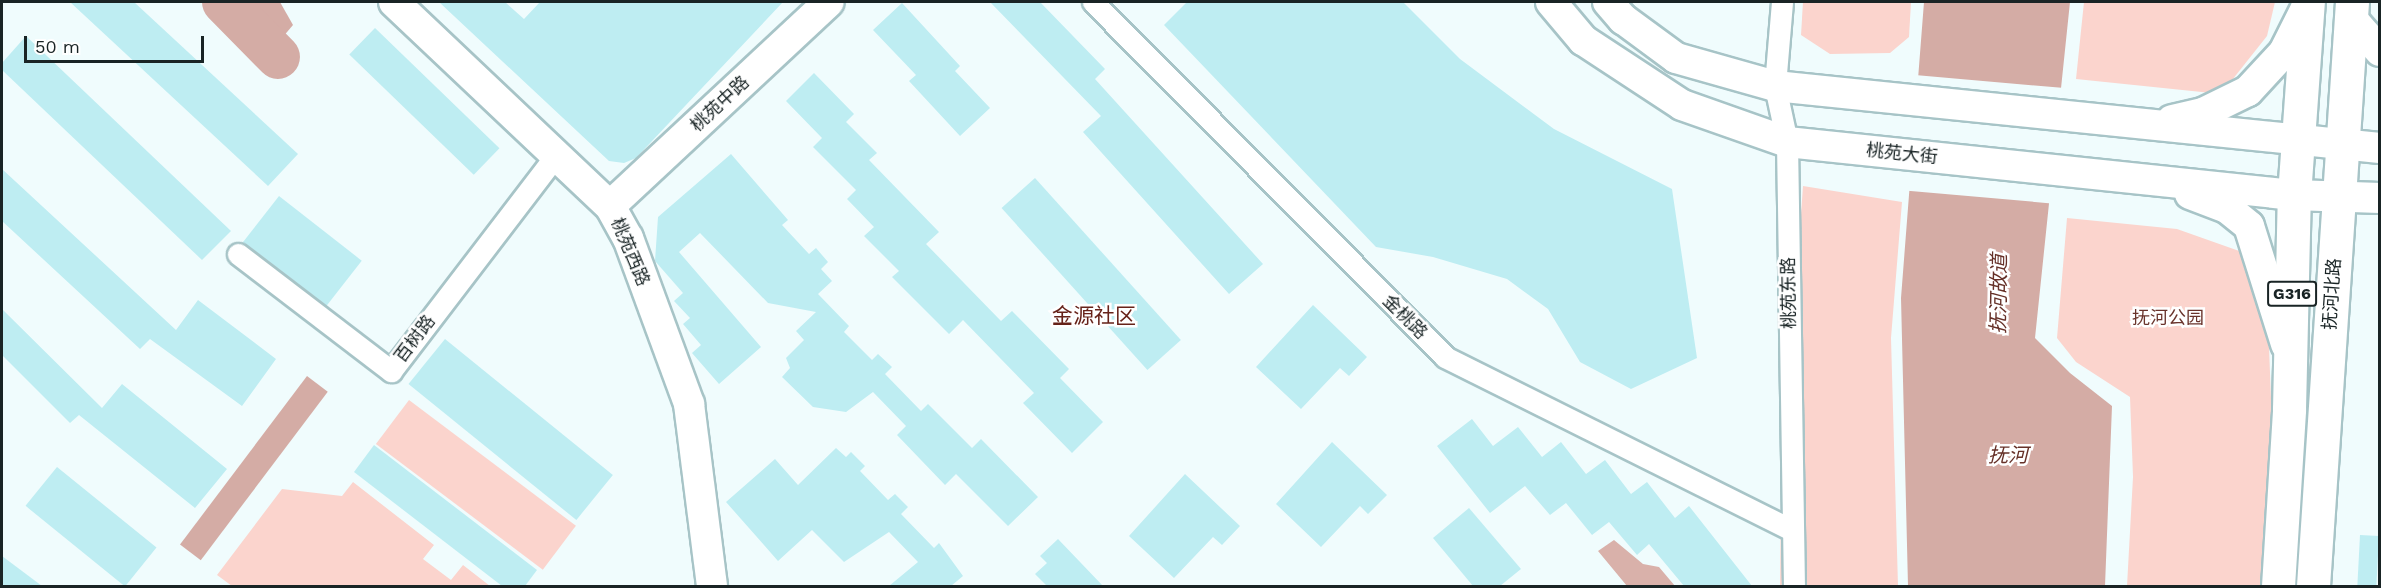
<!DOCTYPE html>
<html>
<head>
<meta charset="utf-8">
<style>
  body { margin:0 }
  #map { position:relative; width:2381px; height:588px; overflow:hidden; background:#f0fcfd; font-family:"Work Sans","Noto Sans SC",sans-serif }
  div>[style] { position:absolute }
  .green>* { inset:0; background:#fbd4cd; transform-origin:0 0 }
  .forest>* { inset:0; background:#d9b1aa }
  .water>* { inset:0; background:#d4aca5; transform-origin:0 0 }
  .pier>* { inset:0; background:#f0fcfd; transform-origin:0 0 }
  .river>* { height:44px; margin:-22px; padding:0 22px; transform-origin:22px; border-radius:22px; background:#d4aca5 }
  .building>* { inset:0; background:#beedf2; transform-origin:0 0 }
  .roads { filter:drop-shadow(2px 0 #a7c4c7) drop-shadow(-2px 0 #a7c4c7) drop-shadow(0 2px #a7c4c7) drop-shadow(0 -2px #a7c4c7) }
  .street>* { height:21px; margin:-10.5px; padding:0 10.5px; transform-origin:10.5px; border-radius:10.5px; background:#fff }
  .secondary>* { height:30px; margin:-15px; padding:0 15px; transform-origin:15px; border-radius:15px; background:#fff }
  .primary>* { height:33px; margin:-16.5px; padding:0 16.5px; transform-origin:16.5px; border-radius:16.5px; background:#fff }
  span { translate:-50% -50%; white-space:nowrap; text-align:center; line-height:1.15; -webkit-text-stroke:5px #fff; paint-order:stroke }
  .shield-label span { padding:2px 4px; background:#fff; border:2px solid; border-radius:4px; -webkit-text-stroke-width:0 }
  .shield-label { font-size:16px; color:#192425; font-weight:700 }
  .street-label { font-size:18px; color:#192425 }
  .park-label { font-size:18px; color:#6a342c }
  .water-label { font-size:20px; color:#663128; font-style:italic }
  .quarter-label { font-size:21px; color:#662219 }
  .frame { position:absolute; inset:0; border:3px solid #192425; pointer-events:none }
  .scale { position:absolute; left:24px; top:36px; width:180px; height:27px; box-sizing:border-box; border:3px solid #192425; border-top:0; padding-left:8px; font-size:18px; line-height:21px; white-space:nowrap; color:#192425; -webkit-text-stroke:4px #fff; paint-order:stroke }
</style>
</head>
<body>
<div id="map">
  <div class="green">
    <div style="clip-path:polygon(1803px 2px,1911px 2px,1909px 37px,1890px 53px,1830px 54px,1801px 35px)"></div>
    <div style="clip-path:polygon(2084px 2px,2275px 2px,2267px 36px,2221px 94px,2076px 79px)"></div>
    <div style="clip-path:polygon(1803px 186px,1902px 202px,1891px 338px,1898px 586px,1780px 586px,1781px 497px)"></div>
    <div style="clip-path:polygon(2067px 218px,2177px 229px,2242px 252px,2269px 347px,2273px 449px,2263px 586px,2127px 586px,2133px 477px,2130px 397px,2076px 362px,2057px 338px)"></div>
    <div style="left:409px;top:400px;width:209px;height:55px;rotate:37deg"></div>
    <div style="clip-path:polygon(353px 482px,434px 545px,423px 559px,451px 580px,463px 565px,490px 586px,232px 586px,217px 575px,282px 489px,342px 496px)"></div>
  </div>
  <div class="forest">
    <div style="clip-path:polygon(1614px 540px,1643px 564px,1659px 567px,1675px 586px,1627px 586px,1598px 551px)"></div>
  </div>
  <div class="water">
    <div style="clip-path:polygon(213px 2px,280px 2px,293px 25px,265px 58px)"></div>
    <div style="clip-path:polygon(1924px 2px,2070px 2px,2035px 338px,2070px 373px,2112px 406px,2105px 586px,1908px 586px,1901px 298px)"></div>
    <div style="left:307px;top:376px;width:26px;height:211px;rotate:37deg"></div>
  </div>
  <div class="pier">
    <div style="left:1915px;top:75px;width:150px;height:116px;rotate:5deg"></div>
  </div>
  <div class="river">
    <div style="left:224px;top:2px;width:77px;rotate:45.5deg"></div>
  </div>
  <div class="building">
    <div style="clip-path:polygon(70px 2px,134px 2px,298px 154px,268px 186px)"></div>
    <div style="clip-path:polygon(439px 2px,505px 2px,524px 19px,540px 2px,783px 2px,636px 158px,624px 163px,609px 161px)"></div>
    <div style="clip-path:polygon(990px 2px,1040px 2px,1105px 69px,1095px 79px,1263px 264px,1229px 294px,1083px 132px,1101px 116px)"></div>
    <div style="clip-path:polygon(1187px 2px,1403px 2px,1460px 59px,1554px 129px,1672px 189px,1697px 358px,1631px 389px,1580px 362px,1548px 309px,1507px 279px,1433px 257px,1376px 247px,1164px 25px)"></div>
    <div style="clip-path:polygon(902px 3px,960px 66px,955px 71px,990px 108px,960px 136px,909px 81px,916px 75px,873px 30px)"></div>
    <div style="left:375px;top:28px;width:173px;height:37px;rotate:44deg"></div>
    <div style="clip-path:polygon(26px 36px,231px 231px,202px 260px,2px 70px,2px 63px)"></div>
    <div style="clip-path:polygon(814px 73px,854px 114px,846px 122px,877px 153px,869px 160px,939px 232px,926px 244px,1001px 321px,1012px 311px,1069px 369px,1060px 378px,1103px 422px,1072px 453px,1023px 403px,1034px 393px,963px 320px,949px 334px,892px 277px,899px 271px,864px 236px,874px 227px,847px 199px,856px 190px,813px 147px,822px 138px,786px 101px)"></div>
    <div style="clip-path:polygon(731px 154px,788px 220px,782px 225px,809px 254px,816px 248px,828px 262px,821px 269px,832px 281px,818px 294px,849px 326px,844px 332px,872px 360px,878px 354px,892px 367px,885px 374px,921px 411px,928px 404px,972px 448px,981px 439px,1038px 497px,1008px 526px,956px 474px,945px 485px,897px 435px,906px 426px,873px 392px,846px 412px,813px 407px,782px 377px,790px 368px,786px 358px,804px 340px,796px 331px,816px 312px,768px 303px,700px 233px,679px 252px,761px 347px,719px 384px,692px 353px,701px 345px,683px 324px,690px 318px,674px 301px,683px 293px,655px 261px,658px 217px)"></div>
    <div style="clip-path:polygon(2px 169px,176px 330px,198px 300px,276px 359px,242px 406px,150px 339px,140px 349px,2px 221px)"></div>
    <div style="left:1035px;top:178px;width:218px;height:45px;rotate:48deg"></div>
    <div style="left:279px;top:196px;width:105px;height:59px;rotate:38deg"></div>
    <div style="clip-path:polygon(1313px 305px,1367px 357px,1349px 376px,1340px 368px,1301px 409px,1256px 367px)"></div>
    <div style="clip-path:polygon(2px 309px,102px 408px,122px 384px,227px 469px,195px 508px,79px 415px,70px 423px,2px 355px)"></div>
    <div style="left:445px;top:339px;width:216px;height:58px;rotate:39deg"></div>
    <div style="clip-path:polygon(1472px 419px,1493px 446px,1518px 427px,1542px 457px,1561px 442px,1586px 474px,1605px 460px,1631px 494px,1647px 482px,1675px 518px,1689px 506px,1752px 586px,1684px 586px,1649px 544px,1637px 555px,1609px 522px,1592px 535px,1566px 503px,1550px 515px,1525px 486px,1490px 513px,1437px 446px)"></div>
    <div style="clip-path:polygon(1332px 442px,1387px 495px,1368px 514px,1360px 506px,1321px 547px,1276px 504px)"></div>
    <div style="clip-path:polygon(374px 445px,537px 570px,525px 586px,502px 586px,354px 472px)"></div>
    <div style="clip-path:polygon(836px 448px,846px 457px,851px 452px,865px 466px,860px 471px,888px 500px,895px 494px,908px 507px,901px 514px,934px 548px,939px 543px,963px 576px,951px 586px,889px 586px,918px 562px,889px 532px,844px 562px,812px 530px,778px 561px,726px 502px,775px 459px,798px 485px)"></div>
    <div style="left:57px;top:467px;width:128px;height:50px;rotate:39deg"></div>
    <div style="clip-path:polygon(1185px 474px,1240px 526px,1222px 545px,1213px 537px,1174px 578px,1129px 536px)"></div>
    <div style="clip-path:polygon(1469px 508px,1521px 569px,1500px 586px,1473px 586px,1433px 538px)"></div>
    <div style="left:2360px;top:535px;width:19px;height:51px;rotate:3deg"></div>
    <div style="clip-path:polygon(1058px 539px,1103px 586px,1047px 586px,1035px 574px,1047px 563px,1040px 556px)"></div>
    <div style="clip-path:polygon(2px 556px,42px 586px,2px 586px)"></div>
  </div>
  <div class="roads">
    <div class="street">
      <div style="left:1093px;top:2px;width:500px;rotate:45.2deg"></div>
      <div style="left:1445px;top:357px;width:388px;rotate:26.5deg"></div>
      <div style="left:1782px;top:2px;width:84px;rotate:94.8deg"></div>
      <div style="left:1775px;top:86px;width:57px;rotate:77.9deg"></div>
      <div style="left:1787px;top:142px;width:444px;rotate:89.1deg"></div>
      <div style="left:238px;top:254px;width:193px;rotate:37.4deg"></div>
      <div style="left:391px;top:371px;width:272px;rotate:-52.6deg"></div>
    </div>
    <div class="secondary">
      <div style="left:394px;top:2px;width:297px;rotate:43.4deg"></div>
      <div style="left:610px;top:206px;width:37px;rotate:61deg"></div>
      <div style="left:628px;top:238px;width:177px;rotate:69.8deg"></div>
      <div style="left:689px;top:404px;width:183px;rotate:82.8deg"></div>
      <div style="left:1551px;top:2px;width:50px;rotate:49.9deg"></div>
      <div style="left:1583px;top:40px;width:118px;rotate:33.3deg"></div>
      <div style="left:1682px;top:105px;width:111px;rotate:19.4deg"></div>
      <div style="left:1787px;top:142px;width:510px;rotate:5.97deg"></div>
      <div style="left:2294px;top:195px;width:86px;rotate:2deg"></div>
      <div style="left:1608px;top:2px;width:23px;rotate:49deg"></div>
      <div style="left:1623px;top:19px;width:66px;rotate:36.3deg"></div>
      <div style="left:1676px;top:58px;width:103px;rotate:15.8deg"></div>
      <div style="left:1775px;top:86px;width:608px;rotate:5.85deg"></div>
      <div style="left:2351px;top:18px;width:44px;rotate:48.7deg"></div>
      <div style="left:2172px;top:120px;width:32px;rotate:-13deg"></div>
      <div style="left:2203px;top:113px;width:50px;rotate:-26.1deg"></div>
      <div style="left:2248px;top:91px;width:53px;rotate:-47.3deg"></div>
      <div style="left:2284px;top:52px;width:51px;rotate:-63.4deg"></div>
      <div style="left:2190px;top:194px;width:40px;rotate:21deg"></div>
      <div style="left:2227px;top:208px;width:28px;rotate:39deg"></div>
      <div style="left:2249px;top:226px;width:124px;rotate:72.6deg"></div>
      <div style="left:610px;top:206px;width:299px;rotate:-43deg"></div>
    </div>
    <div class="primary">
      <div style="left:2278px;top:586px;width:177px;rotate:-86.4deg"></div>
      <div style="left:2289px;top:409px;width:214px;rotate:-88.7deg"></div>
      <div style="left:2294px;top:195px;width:194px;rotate:-85.9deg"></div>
      <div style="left:2313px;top:586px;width:585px;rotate:-86.18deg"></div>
    </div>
  </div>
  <div class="shield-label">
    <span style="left:2292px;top:294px">G316</span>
  </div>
  <div class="street-label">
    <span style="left:720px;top:104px;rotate:-43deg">桃苑中路</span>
    <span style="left:1902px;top:154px;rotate:6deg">桃苑大街</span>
    <span style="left:630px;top:252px;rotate:67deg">桃苑西路</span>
    <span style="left:1789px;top:293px;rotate:-91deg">桃苑东路</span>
    <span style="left:2332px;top:294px;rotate:-86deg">抚河北路</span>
    <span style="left:1405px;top:317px;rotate:45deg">金桃路</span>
    <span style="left:415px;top:339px;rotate:-53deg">百树路</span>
  </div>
  <div class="park-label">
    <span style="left:2168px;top:318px">抚河公园</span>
  </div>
  <div class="water-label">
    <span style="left:1999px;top:294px;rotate:-89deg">抚河故道</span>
    <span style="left:2008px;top:455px">抚河</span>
  </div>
  <div class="quarter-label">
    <span style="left:1094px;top:316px">金源社区</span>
  </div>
  <div class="frame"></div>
  <div class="scale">50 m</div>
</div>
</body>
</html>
